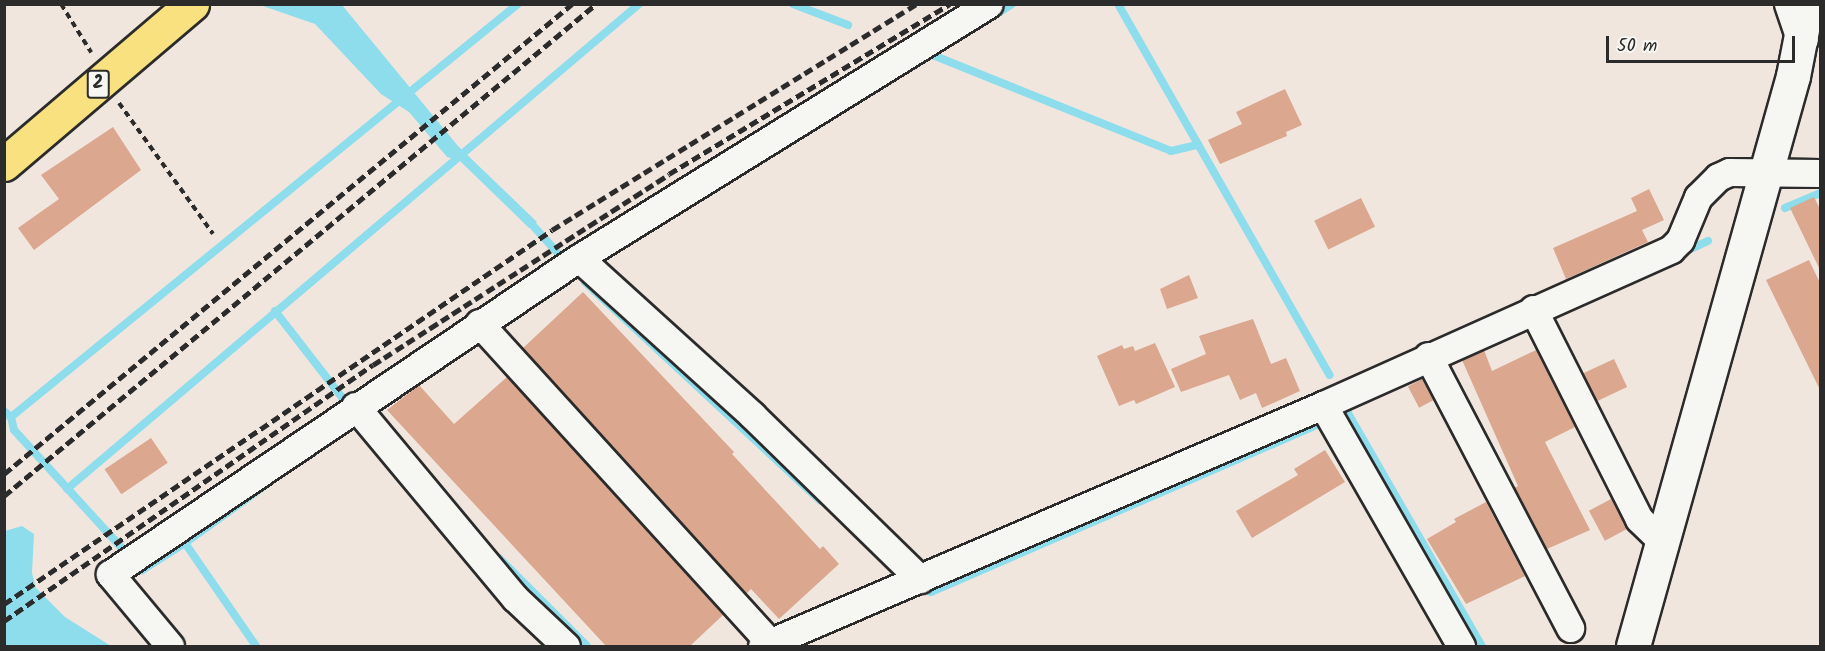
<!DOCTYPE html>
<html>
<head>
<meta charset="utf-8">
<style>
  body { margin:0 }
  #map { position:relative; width:1825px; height:651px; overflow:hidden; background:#f1e6de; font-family:Kalam,sans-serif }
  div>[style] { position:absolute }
  .water>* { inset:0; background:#8eddec }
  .stream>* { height:8px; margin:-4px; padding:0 4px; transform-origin:4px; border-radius:4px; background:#8eddec }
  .building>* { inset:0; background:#dba78f; transform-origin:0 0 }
  .path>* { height:4px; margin-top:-2px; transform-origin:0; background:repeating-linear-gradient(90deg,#2b2b2b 0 6px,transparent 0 10.5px) }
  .roads { filter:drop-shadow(2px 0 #2b2b2b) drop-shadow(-2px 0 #2b2b2b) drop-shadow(0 2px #2b2b2b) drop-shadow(0 -2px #2b2b2b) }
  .street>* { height:27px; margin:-13.5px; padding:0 13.5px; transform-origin:13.5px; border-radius:13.5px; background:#f6f6f2 }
  .secondary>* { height:33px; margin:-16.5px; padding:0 16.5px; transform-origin:16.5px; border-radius:16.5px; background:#f6f6f2 }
  .rail>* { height:4.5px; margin-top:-2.25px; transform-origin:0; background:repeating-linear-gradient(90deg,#2b2b2b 0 9px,transparent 0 13.5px) }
  .bridges { filter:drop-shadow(2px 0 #2b2b2b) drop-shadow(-2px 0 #2b2b2b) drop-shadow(0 2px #2b2b2b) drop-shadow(0 -2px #2b2b2b) }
  .highway-bridge>* { height:33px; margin:-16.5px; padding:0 16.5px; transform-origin:16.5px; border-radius:16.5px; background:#fae180 }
  span { translate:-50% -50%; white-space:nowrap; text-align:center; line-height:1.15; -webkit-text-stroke:6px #f6f6f2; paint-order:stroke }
  .shield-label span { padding:2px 4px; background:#f6f6f2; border:2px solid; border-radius:4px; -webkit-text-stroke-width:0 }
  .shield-label { font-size:18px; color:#2b2b2b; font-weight:700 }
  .frame { position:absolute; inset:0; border:6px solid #2b2b2b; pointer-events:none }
  .scale { position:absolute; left:1606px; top:36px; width:189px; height:27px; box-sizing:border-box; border:3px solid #2b2b2b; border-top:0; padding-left:8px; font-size:18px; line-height:21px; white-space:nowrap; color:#2b2b2b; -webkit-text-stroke:4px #f6f6f2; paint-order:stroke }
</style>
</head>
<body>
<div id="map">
  <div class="water">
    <div style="clip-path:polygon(260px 5px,342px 5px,458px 146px,537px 222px,529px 228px,459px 160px,447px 157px,409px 112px,381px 94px,315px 24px)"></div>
    <div style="clip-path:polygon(22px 526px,34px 534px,32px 573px,36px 588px,65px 617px,111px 646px,5px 646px,5px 531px)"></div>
  </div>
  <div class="stream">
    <div style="left:793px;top:4px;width:59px;rotate:20.9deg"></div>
    <div style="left:1118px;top:4px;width:427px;rotate:60.3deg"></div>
    <div style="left:993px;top:16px;width:22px;rotate:-32deg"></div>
    <div style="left:925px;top:52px;width:265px;rotate:21.9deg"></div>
    <div style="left:1171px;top:151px;width:28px;rotate:-13deg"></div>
    <div style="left:1785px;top:208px;width:38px;rotate:-23deg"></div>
    <div style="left:526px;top:218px;width:59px;rotate:47.7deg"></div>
    <div style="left:1680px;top:254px;width:31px;rotate:-25deg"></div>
    <div style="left:585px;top:282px;width:321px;rotate:42.9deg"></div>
    <div style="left:275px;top:311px;width:119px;rotate:52.2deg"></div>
    <div style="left:1345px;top:408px;width:275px;rotate:60.1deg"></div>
    <div style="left:4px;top:411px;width:9px;rotate:41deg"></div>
    <div style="left:11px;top:417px;width:13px;rotate:77deg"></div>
    <div style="left:14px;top:430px;width:190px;rotate:47.6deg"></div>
    <div style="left:142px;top:570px;width:51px;rotate:-32.1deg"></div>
    <div style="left:185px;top:543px;width:125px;rotate:55.4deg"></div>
    <div style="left:11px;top:417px;width:654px;rotate:-39.17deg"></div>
    <div style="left:67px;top:489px;width:750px;rotate:-40.29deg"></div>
    <div style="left:185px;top:543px;width:101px;rotate:-35.7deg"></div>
    <div style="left:499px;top:558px;width:124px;rotate:45deg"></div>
    <div style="left:926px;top:588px;width:6px;rotate:39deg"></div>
    <div style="left:931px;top:592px;width:415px;rotate:-23.4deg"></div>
    <div style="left:1312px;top:427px;width:39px;rotate:-26deg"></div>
    <div style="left:1347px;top:410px;width:11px;rotate:-52deg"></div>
  </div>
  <div class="building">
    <div style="clip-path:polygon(1285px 89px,1302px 125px,1286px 132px,1287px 136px,1220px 164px,1208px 140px,1242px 124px,1236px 112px)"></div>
    <div style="clip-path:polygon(113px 127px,141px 170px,34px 250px,18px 228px,59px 199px,41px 175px)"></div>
    <div style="clip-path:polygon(1649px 189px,1664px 220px,1642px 230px,1648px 242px,1566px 279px,1553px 248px,1637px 211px,1631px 198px)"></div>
    <div style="clip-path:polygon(1814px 197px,1821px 211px,1821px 272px,1790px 208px)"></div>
    <div style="left:1361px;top:198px;width:32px;height:52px;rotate:64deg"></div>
    <div style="clip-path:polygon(1809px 260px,1821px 285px,1821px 392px,1766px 280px)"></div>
    <div style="clip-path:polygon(1189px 275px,1198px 298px,1167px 309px,1160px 289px)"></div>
    <div style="clip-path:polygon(583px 292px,734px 452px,732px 454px,820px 549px,823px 546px,839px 564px,779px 619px,751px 589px,746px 594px,523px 348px)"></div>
    <div style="clip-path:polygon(1253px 319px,1271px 364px,1286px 358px,1300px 391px,1262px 408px,1256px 393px,1240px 400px,1229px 375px,1181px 392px,1171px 369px,1206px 354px,1199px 336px)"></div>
    <div style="clip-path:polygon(1155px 343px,1175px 387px,1136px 404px,1134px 400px,1119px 406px,1097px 356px,1122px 345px,1124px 349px,1133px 346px,1135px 351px)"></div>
    <div style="clip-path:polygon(1484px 350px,1492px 371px,1536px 350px,1575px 427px,1545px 442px,1590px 530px,1547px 549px,1514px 488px,1518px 486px,1462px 360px)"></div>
    <div style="left:1614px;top:359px;width:31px;height:34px;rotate:65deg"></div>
    <div style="clip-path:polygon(507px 377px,723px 615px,690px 646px,606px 646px,387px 410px,419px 385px,454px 424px)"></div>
    <div style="left:1422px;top:379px;width:24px;height:16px;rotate:62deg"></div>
    <div style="left:151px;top:438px;width:30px;height:56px;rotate:56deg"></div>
    <div style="clip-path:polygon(1325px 450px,1345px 482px,1252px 538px,1236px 511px,1298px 475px,1294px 469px)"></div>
    <div style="left:1611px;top:499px;width:34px;height:25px;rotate:62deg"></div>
    <div style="clip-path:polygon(1486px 502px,1525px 576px,1466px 604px,1427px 539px,1456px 522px,1454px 519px)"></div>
  </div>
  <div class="path">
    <div style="left:61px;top:4px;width:57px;rotate:58deg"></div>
    <div style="left:119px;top:103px;width:161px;rotate:54.3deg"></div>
  </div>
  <div class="roads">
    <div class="street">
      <div style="left:1788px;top:4px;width:40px;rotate:71.1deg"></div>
      <div style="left:1801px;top:42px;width:4px;rotate:-45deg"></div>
      <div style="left:579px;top:258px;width:234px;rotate:42.2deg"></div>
      <div style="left:752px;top:415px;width:235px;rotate:44.3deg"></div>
      <div style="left:1533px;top:309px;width:235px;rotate:63.2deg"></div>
      <div style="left:1639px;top:519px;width:32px;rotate:44deg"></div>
      <div style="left:479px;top:323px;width:433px;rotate:47.7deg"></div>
      <div style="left:1428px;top:356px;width:307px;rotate:62.4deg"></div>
      <div style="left:1323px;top:405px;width:278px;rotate:60.2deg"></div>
      <div style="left:355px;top:406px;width:250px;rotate:50.2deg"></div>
      <div style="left:515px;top:598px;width:70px;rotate:43.3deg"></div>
      <div style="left:170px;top:646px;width:94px;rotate:-129.8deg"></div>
      <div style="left:110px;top:574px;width:560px;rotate:-34deg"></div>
      <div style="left:574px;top:261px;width:488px;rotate:-31.8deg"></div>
      <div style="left:762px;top:646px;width:611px;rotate:-23.25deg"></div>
      <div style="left:1323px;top:405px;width:381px;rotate:-24.1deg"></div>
      <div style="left:1671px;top:249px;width:13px;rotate:-45deg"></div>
      <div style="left:1680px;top:240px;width:47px;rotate:-67.3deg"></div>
      <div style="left:1698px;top:197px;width:28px;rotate:-45deg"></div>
      <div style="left:1718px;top:177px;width:12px;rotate:-24deg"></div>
      <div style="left:1729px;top:172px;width:91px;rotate:0.6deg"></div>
    </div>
    <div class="secondary">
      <div style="left:1633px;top:646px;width:592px;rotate:-74.32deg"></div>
      <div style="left:1793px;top:76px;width:73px;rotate:-79deg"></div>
    </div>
  </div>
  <div class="rail">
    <div style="left:4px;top:474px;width:737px;rotate:-39.61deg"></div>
    <div style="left:4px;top:496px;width:770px;rotate:-39.73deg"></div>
    <div style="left:4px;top:604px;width:663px;rotate:-34.31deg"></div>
    <div style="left:552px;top:230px;width:429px;rotate:-31.8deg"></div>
    <div style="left:4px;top:621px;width:449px;rotate:-34.8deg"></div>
    <div style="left:373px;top:365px;width:352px;rotate:-32.8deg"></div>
    <div style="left:669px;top:174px;width:328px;rotate:-31.2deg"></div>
  </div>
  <div class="bridges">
    <div class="highway-bridge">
      <div style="left:4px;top:164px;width:247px;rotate:-40.4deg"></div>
    </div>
  </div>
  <div class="shield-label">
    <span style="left:98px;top:84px">2</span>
  </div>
  <div class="frame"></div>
  <div class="scale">50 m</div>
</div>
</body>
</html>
